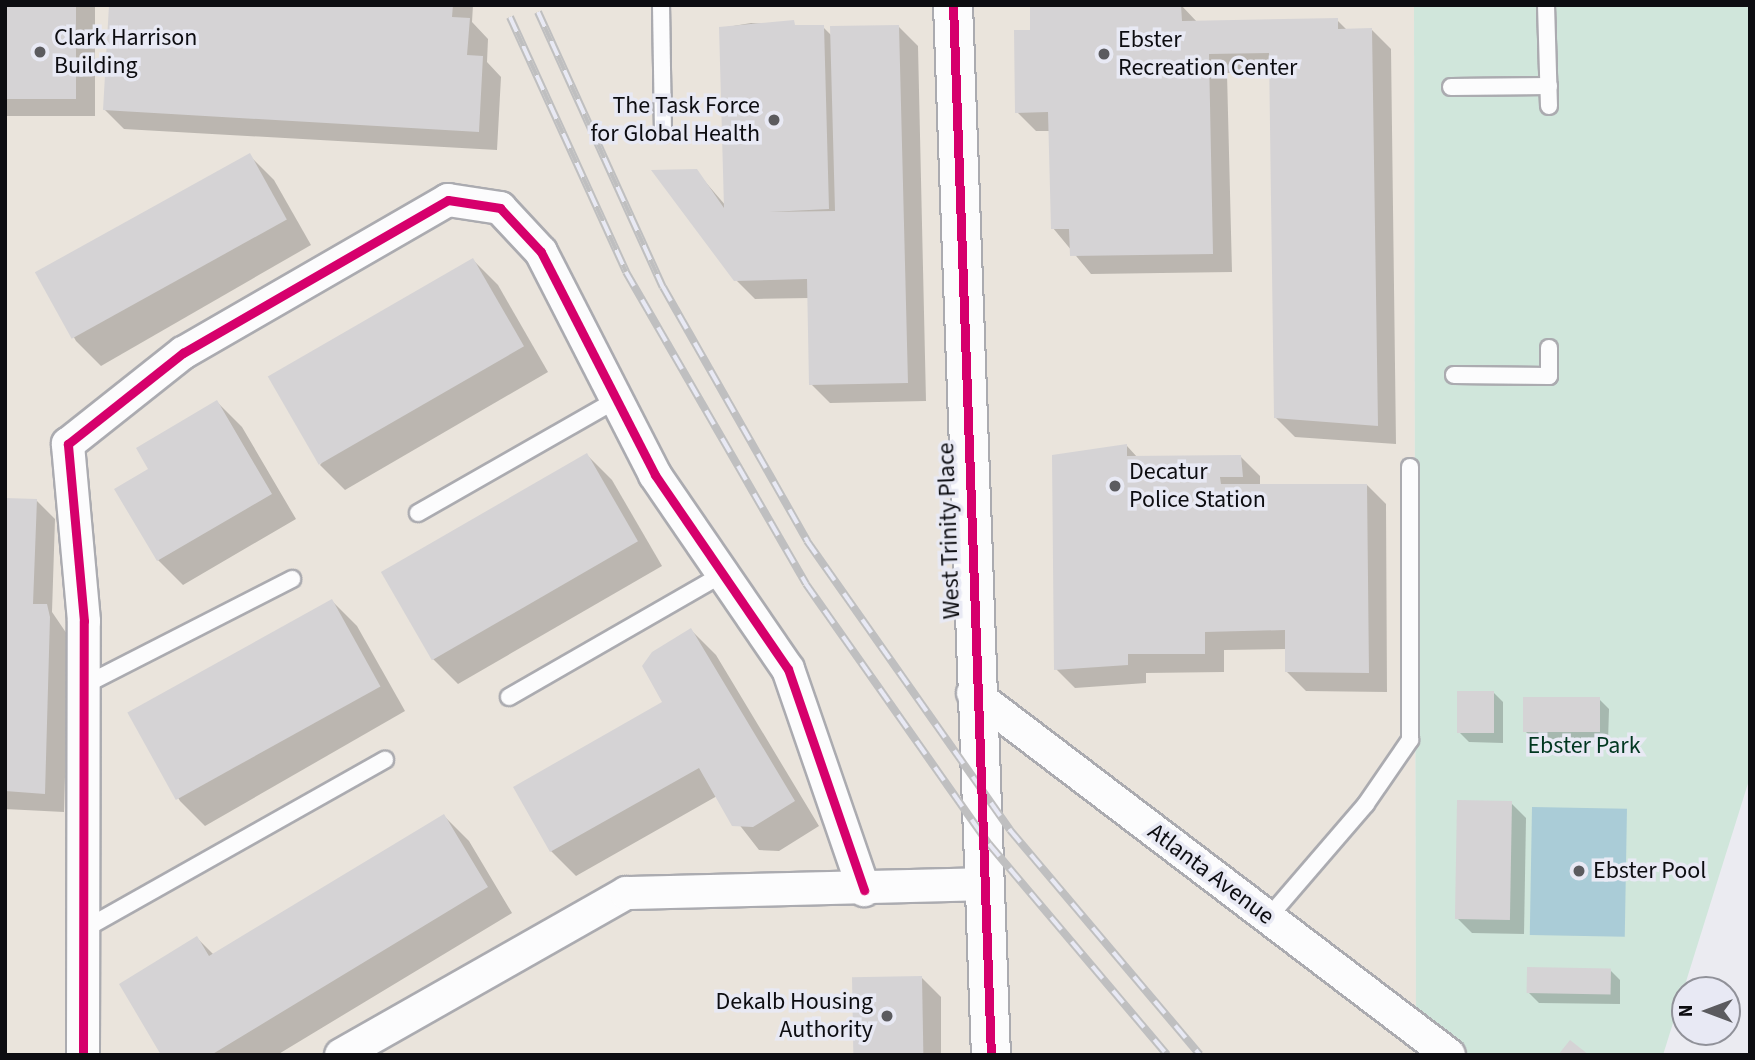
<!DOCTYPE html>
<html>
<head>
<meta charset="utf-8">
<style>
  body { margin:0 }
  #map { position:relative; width:1755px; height:1060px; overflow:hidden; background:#ebebf1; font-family:"Source Sans 3",sans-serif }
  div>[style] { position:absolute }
  .commercial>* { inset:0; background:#eae4dc }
  .green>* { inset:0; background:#d0e6db }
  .water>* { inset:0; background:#aaccd7; transform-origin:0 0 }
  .shadow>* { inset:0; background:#0003; transform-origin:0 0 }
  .building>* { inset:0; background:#d5d3d5; transform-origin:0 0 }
  .roads { filter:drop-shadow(2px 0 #ababb0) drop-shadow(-2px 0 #ababb0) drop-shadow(0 2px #ababb0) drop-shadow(0 -2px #ababb0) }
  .service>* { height:16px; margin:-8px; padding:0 8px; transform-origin:8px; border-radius:8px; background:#fcfcfd }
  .minor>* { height:32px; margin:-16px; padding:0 16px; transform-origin:16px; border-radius:16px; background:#fcfcfd }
  .tertiary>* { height:38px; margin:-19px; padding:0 19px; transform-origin:19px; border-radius:19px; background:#fcfcfd }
  .rail>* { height:8px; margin-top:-4px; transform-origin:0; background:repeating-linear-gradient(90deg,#e8e9f4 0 16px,#bfbfc0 0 32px); box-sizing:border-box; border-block:2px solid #bfbfc0 }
  .cycleway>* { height:9px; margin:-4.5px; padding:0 4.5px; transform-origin:4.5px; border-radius:4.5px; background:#d6006c }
  .dots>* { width:19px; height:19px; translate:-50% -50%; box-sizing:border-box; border:4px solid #e8e9f4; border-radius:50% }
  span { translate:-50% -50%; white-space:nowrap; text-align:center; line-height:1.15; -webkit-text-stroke:7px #e8e9f4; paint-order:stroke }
  .poi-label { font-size:24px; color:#0d0d11 }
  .left { translate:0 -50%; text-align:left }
  .right { translate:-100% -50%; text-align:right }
  .street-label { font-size:24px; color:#0d0d11 }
  .park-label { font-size:24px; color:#013720 }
  .frame { position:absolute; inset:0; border:7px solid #0d0d11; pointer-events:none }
  .north { position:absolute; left:1671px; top:976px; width:70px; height:70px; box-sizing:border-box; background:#e8e9f4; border:2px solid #909199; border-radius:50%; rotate:270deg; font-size:19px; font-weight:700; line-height:28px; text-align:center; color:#0d0d11 }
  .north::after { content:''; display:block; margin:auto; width:24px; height:32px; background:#5b5b5f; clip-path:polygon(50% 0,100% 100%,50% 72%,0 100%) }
</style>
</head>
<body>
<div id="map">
  <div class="commercial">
    <div style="clip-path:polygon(5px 5px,1414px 5px,1416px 1044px,1430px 1055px,5px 1055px)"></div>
  </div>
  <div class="green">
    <div style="clip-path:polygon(1414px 5px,1750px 5px,1750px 777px,1663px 1055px,1430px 1055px,1416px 1045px)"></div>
  </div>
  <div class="water">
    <div style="left:1532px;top:807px;width:95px;height:128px;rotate:1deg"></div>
  </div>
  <div class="shadow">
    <div style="left:5px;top:5px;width:90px;height:111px"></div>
    <div style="clip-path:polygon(111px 5px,473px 5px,472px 22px,488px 39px,487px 62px,501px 77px,497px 150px,124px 129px,105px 110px)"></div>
    <div style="clip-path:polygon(1181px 5px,1198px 23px,1337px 20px,1347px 30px,1372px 30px,1391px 49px,1396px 444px,1295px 437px,1276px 418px,1271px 72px,1227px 73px,1232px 272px,1091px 274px,1053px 228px,1051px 131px,1036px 131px,1017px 112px,1032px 31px)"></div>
    <div style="clip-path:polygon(751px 23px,823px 27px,832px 36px,899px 27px,918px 46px,926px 401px,830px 403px,811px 384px,809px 298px,755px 299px,736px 280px,696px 171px,726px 206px,721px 28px)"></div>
    <div style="clip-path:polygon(249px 155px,274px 180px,311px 245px,101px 366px,76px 341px,39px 276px)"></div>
    <div style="clip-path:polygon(473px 260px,498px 285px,548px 372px,345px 490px,320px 465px)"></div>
    <div style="clip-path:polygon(217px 402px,242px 427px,296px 519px,183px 585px,158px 560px,117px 489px,150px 469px)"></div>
    <div style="clip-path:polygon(1127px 446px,1138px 458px,1241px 457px,1260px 476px,1260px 486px,1367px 485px,1386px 504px,1387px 692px,1306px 691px,1287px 672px,1287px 649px,1224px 650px,1224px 672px,1146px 673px,1146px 683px,1075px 688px,1056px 669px)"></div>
    <div style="clip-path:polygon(587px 455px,612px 480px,662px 566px,458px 684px,433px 659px,383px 573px)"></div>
    <div style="clip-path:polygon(5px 499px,36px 500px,55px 519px,52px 612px,69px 637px,64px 812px,5px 809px)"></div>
    <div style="clip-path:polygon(332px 601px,357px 626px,405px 711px,205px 826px,180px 801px,131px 717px)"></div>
    <div style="clip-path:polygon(691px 630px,716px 655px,819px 826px,779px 851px,759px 850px,717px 796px,576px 876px,551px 851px,665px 703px)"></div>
    <div style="clip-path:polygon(1493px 692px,1503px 702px,1503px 743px,1469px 742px,1459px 732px)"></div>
    <div style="clip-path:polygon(1599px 699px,1609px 709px,1608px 742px,1535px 741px,1525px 731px)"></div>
    <div style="clip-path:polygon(1511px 803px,1526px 818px,1524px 934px,1472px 933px,1457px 918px)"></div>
    <div style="clip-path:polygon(444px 816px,469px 841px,512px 913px,277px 1055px,163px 1055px,197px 938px,214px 955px)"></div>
    <div style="clip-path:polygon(1610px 970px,1620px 980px,1620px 1004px,1539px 1003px,1529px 993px)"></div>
    <div style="clip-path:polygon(922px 978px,941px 997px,941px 1055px,854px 1055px)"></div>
  </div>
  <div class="building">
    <div style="left:5px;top:5px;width:71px;height:94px"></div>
    <div style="clip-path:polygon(109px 5px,453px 5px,452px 17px,470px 18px,467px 55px,483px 56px,479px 132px,103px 110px)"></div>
    <div style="clip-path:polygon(1181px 5px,1182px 21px,1338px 18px,1338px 29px,1372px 28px,1378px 426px,1274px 418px,1269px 53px,1209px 54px,1213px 254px,1070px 256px,1069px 229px,1051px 229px,1048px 112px,1015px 113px,1014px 30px,1030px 30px,1030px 6px)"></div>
    <div style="clip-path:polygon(794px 20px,795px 25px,824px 25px,829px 209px,769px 212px,835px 211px,830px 26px,899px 25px,908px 383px,809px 385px,807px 279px,734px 281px,651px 170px,697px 169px,724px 208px,719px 27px)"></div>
    <div style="left:250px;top:153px;width:76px;height:246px;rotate:61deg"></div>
    <div style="left:473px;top:258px;width:102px;height:237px;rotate:60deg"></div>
    <div style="clip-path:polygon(217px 400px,272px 494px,157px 561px,114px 489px,148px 469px,136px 448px)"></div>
    <div style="clip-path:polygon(1127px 444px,1127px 456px,1241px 455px,1243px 477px,1220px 477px,1221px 484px,1367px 484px,1369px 673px,1285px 672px,1285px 630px,1205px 632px,1205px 654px,1128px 654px,1128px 665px,1054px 670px,1052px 455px)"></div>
    <div style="left:587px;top:453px;width:102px;height:238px;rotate:60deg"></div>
    <div style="clip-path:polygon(5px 498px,37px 499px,33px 604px,47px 604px,50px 617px,45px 794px,5px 791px)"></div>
    <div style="left:332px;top:599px;width:100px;height:234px;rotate:61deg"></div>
    <div style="clip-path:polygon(691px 628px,795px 801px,753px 827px,732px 826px,699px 768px,550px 852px,513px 787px,662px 702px,642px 666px,652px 652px)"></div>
    <div style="left:1457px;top:691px;width:37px;height:42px"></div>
    <div style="left:1523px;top:697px;width:77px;height:35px"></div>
    <div style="left:1457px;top:800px;width:55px;height:119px;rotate:1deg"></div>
    <div style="clip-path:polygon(444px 814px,488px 887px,211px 1055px,161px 1055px,119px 984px,197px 936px,209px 956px)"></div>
    <div style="left:1527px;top:967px;width:84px;height:26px;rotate:1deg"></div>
    <div style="left:922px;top:976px;width:79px;height:70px;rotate:89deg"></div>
    <div style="clip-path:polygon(1570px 1040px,1589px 1055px,1558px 1055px)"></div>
  </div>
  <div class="roads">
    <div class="service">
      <div style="left:661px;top:5px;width:123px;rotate:89.1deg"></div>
      <div style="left:1546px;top:5px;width:101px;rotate:88.3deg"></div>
      <div style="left:1451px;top:87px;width:98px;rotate:-0.6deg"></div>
      <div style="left:1454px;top:375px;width:95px;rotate:0.6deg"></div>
      <div style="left:1549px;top:376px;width:28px;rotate:-90deg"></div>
      <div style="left:418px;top:513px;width:228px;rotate:-29.7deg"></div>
      <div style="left:83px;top:686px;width:235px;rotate:-27.1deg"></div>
      <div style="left:509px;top:697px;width:247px;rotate:-29.9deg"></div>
      <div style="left:1268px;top:918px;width:150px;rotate:-49.3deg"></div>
      <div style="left:1366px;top:804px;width:78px;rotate:-55.5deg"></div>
      <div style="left:1410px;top:740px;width:273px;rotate:-90deg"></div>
      <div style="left:81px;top:931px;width:349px;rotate:-29.4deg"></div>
    </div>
    <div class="minor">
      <div style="left:973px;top:693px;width:598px;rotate:37.25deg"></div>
      <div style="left:83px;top:1055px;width:434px;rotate:-89.9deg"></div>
      <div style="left:84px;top:621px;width:178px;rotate:-95.2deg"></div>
      <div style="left:68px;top:444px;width:147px;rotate:-38.4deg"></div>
      <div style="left:183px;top:353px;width:306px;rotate:-30deg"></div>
      <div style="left:448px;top:200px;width:53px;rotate:8.7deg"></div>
      <div style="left:500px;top:208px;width:60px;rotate:47deg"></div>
      <div style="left:541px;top:252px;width:250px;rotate:62.9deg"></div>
      <div style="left:655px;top:475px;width:235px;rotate:55.6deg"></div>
      <div style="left:788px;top:669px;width:234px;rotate:71deg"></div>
      <div style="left:341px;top:1055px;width:328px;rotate:-29.6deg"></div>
      <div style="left:626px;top:893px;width:358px;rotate:-1.4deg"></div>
    </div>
    <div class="tertiary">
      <div style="left:953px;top:5px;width:1051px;rotate:87.93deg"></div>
    </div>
  </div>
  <div class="rail">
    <div style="left:538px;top:12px;width:302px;rotate:65.6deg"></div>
    <div style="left:663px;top:287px;width:292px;rotate:60.4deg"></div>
    <div style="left:807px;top:541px;width:353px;rotate:54.9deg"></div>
    <div style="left:1010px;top:830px;width:294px;rotate:49.8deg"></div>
    <div style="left:510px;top:17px;width:280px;rotate:65.5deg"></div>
    <div style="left:626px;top:272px;width:360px;rotate:60deg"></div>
    <div style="left:806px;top:584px;width:318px;rotate:54.9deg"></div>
    <div style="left:989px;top:844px;width:276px;rotate:49.8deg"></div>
  </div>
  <div class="cycleway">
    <div style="left:953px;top:5px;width:1051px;rotate:87.93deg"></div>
    <div style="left:83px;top:1055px;width:434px;rotate:-89.9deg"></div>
    <div style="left:84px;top:621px;width:178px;rotate:-95.2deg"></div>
    <div style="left:68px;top:444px;width:147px;rotate:-38.4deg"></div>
    <div style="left:183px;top:353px;width:306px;rotate:-30deg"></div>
    <div style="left:448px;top:200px;width:53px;rotate:8.7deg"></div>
    <div style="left:500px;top:208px;width:60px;rotate:47deg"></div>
    <div style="left:541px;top:252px;width:250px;rotate:62.9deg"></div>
    <div style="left:655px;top:475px;width:235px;rotate:55.6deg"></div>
    <div style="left:788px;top:669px;width:234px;rotate:71deg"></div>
  </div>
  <div class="dots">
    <div style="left:40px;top:52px;background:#5b5b5f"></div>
    <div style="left:1104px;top:54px;background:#5b5b5f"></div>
    <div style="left:774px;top:120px;background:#5b5b5f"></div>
    <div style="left:1115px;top:486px;background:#5b5b5f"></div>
    <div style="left:1579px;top:871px;background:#5b5b5f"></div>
    <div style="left:887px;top:1016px;background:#5b5b5f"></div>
  </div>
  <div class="poi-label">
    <span class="left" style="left:54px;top:52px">Clark Harrison<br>Building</span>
    <span class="left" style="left:1118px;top:54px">Ebster<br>Recreation Center</span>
    <span class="right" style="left:760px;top:120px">The Task Force<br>for Global Health</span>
    <span class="left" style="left:1129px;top:486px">Decatur<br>Police Station</span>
    <span class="left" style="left:1593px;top:871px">Ebster Pool</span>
    <span class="right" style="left:873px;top:1016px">Dekalb Housing<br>Authority</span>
  </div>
  <div class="street-label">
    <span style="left:949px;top:531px;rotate:-92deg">West Trinity Place</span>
    <span style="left:1211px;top:874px;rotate:37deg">Atlanta Avenue</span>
  </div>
  <div class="park-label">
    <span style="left:1584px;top:746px">Ebster Park</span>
  </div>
  <div class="frame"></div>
  <div class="north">N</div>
</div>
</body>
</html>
